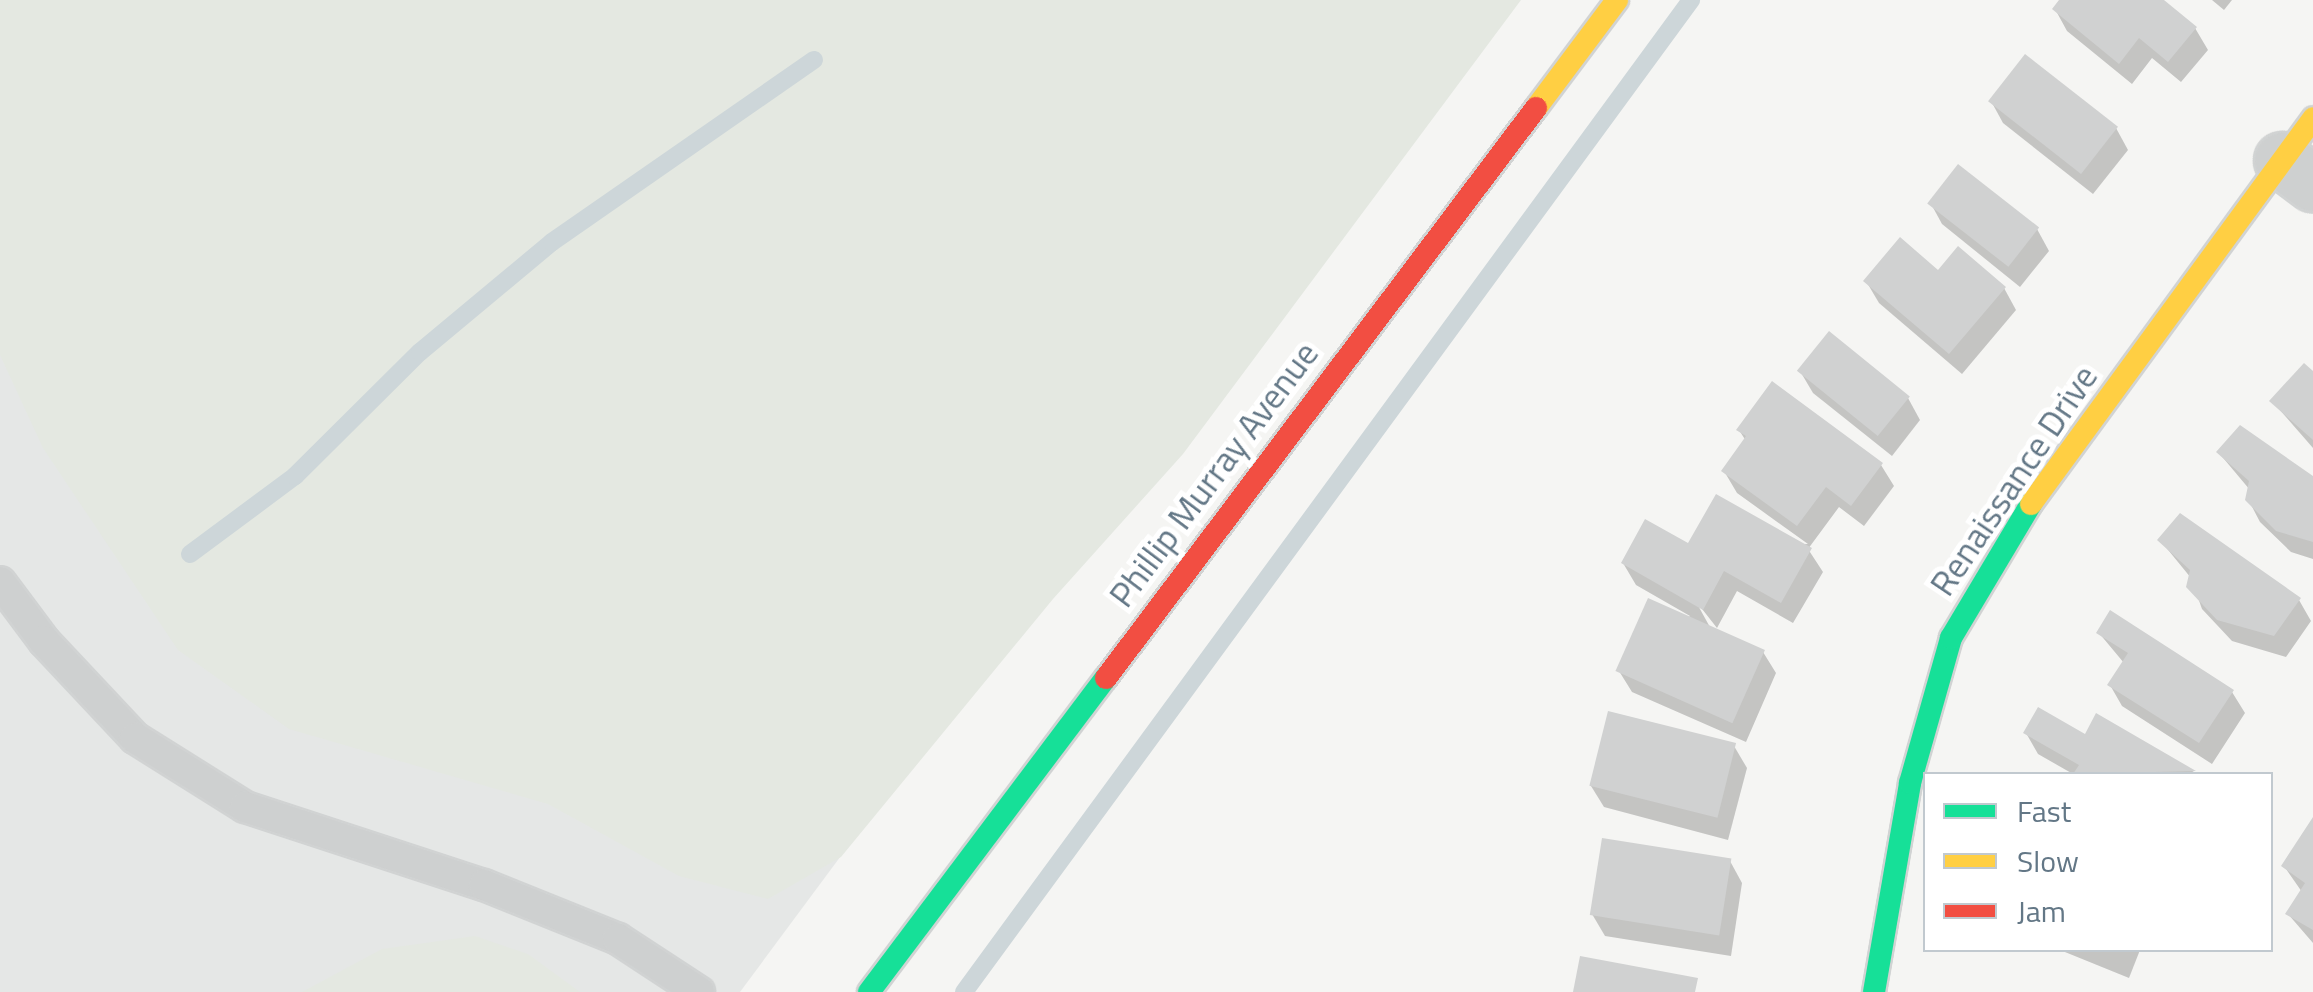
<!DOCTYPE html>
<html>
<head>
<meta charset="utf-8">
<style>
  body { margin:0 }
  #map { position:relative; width:2313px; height:992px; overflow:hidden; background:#f5f5f3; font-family:"Titillium Web",sans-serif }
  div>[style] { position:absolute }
  .built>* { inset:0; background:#e5e7e6 }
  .green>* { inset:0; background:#e4e8e1 }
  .shadow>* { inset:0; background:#0003 }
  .stream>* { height:18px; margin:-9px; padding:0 9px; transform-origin:9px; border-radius:9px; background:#cdd6d9 }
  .building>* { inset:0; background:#d0d1d1; transform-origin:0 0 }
  .roads { filter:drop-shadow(2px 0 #d1d3d3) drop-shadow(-2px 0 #d1d3d3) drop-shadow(0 2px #d1d3d3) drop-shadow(0 -2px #d1d3d3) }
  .lane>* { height:30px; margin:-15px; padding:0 15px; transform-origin:15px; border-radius:15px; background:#ced0d0 }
  .street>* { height:55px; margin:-27.5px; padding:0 27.5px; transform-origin:27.5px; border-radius:27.5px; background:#ced0d0 }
  .fast>* { height:22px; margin:-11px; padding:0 11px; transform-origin:11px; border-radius:11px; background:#16e098 }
  .slow>* { height:22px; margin:-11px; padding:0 11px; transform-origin:11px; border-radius:11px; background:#ffcf43 }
  .jam>* { height:22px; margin:-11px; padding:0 11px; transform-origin:11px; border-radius:11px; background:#f24e42 }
  span { translate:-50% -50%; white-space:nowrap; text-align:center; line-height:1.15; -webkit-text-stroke:10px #fff; paint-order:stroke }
  .street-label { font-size:35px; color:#637786 }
  .legend { position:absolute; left:1923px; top:772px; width:350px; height:180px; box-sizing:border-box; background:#fff; border:2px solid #c1c9cf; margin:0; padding:12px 18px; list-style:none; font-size:30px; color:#637786 }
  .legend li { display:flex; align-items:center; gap:20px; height:50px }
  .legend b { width:50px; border:2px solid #c1c9cf }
</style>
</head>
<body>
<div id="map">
  <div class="built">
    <div style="clip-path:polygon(0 0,1476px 0,740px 992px,0 992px)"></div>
  </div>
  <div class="green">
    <div style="clip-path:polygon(0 0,1521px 0,1183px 454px,1053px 599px,841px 857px,768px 899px,679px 876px,548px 804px,289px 729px,178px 650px,43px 448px,0 355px)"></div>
    <div style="clip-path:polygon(475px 936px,528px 954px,580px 992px,302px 992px,382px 949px)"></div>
  </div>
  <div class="shadow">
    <div style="clip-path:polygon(2062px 0,2160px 0,2195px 28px,2208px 50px,2181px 82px,2152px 58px,2132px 84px,2067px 31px,2055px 9px)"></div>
    <div style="clip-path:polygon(2212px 0,2232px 0,2224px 10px)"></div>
    <div style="clip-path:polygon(1991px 101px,2116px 128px,2128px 150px,2093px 194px,2003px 123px)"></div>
    <div style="clip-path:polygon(1930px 202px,2037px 229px,2049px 251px,2020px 287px,1942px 224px)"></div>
    <div style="clip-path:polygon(1939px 273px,2004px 288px,2016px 310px,1962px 374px,1879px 303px,1866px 281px)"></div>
    <div style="clip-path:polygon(1800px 371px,1908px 398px,1920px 420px,1892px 456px,1813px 393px)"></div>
    <div style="clip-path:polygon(2313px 374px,2313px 448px,2272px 401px)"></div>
    <div style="clip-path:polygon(1739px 430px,1881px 465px,1894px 486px,1864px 526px,1839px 507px,1808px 549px,1823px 572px,1793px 623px,1737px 591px,1717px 628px,1695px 600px,1711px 629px,1763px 652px,1776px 673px,1746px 742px,1632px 692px,1619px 671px,1690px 616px,1636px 585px,1623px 563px,1689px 547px,1808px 544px,1737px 493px,1724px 471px,1746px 441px)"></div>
    <div style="clip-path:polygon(2219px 453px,2313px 480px,2313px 559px,2291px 552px,2260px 522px,2248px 499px,2250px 490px)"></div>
    <div style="clip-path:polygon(2160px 540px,2299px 600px,2311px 621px,2286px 657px,2232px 641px,2202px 609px,2191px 578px)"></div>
    <div style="clip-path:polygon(2099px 633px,2232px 692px,2245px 713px,2212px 764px,2122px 706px,2110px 685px,2124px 663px)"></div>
    <div style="clip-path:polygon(2097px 717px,2194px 772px,2195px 774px,2073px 774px,2038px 754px,2026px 733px,2086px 737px)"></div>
    <div style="clip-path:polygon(1734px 746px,1747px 768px,1728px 840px,1604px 807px,1591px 786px)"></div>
    <div style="clip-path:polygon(2313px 822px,2313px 943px,2288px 914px,2302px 892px,2284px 866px)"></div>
    <div style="clip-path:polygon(1730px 861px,1742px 883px,1731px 956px,1605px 936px,1592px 914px)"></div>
    <div style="clip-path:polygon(2060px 950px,2140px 950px,2129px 978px)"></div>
  </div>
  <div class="stream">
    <div style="left:190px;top:554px;width:131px;rotate:-36.6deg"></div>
    <div style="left:295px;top:476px;width:176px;rotate:-44.8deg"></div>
    <div style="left:420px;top:352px;width:172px;rotate:-39.8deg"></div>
    <div style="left:552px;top:242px;width:319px;rotate:-34.8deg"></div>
    <div style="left:964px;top:992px;width:1230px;rotate:-53.76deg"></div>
  </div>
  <div class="building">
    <div style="clip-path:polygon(2059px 0,2164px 0,2197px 27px,2168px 62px,2139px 38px,2119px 64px,2052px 9px)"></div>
    <div style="left:2025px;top:54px;width:118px;height:60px;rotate:38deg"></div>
    <div style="left:1958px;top:164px;width:103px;height:50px;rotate:38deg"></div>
    <div style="clip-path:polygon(1900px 237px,1938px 270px,1958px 246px,2006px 287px,1949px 354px,1863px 281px)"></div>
    <div style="left:1829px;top:331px;width:104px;height:51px;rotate:39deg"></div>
    <div style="clip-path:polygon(2304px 363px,2313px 371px,2313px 440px,2269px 401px)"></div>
    <div style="clip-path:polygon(1772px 381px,1883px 463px,1851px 506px,1826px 487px,1797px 526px,1721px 471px,1746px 436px,1736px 430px)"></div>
    <div style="clip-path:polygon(2240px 425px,2313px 476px,2313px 542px,2276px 531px,2245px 500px,2249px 481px,2216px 452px)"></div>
    <div style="clip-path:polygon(1716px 494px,1812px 548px,1781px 603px,1724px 571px,1703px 610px,1621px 563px,1645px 519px,1688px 543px)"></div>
    <div style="clip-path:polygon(2180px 513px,2301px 598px,2274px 636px,2217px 620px,2186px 587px,2190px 570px,2157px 540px)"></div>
    <div style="left:1648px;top:598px;width:128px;height:80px;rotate:24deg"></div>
    <div style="clip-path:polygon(2110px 610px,2234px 690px,2199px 743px,2107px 685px,2128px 653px,2096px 633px)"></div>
    <div style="clip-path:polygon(2038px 707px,2085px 734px,2096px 713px,2196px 771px,2073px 774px,2079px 765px,2023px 733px)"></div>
    <div style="left:1608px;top:711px;width:132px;height:77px;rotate:14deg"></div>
    <div style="clip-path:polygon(2313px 817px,2313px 930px,2285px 914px,2305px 883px,2281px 866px)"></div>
    <div style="left:1602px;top:838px;width:131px;height:78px;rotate:9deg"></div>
    <div style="clip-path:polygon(1580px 956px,1698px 978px,1695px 992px,1573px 992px)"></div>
  </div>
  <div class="roads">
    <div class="lane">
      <div style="left:0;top:582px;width:74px;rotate:53.3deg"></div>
      <div style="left:44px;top:641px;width:133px;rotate:46.8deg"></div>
      <div style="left:135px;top:738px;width:130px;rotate:32.1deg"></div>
      <div style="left:245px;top:807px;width:251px;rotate:18.1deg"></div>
      <div style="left:484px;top:885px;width:144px;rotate:21.9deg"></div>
      <div style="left:618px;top:939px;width:97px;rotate:33.2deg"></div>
    </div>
    <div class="street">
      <div style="left:2282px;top:160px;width:39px;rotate:37deg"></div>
    </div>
    <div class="fast">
      <div style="left:869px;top:992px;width:393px;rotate:-53deg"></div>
      <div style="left:1874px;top:992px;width:212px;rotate:-80.2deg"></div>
      <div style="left:1910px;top:783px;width:151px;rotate:-74.2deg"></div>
      <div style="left:1951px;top:638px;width:156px;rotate:-59.2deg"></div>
    </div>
    <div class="slow">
      <div style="left:1536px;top:108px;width:135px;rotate:-53.1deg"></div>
      <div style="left:2031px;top:504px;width:478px;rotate:-53.8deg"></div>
    </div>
    <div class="jam">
      <div style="left:1106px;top:678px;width:714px;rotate:-52.97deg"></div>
    </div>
  </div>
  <div class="street-label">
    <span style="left:1213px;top:474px;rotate:-53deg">Phillip Murray Avenue</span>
    <span style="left:2013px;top:480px;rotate:-56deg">Renaissance Drive</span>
  </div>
  <ul class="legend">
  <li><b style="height:12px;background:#16e098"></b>Fast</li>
  <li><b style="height:12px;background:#ffcf43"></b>Slow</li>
  <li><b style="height:12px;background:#f24e42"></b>Jam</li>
  </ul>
</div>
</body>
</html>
